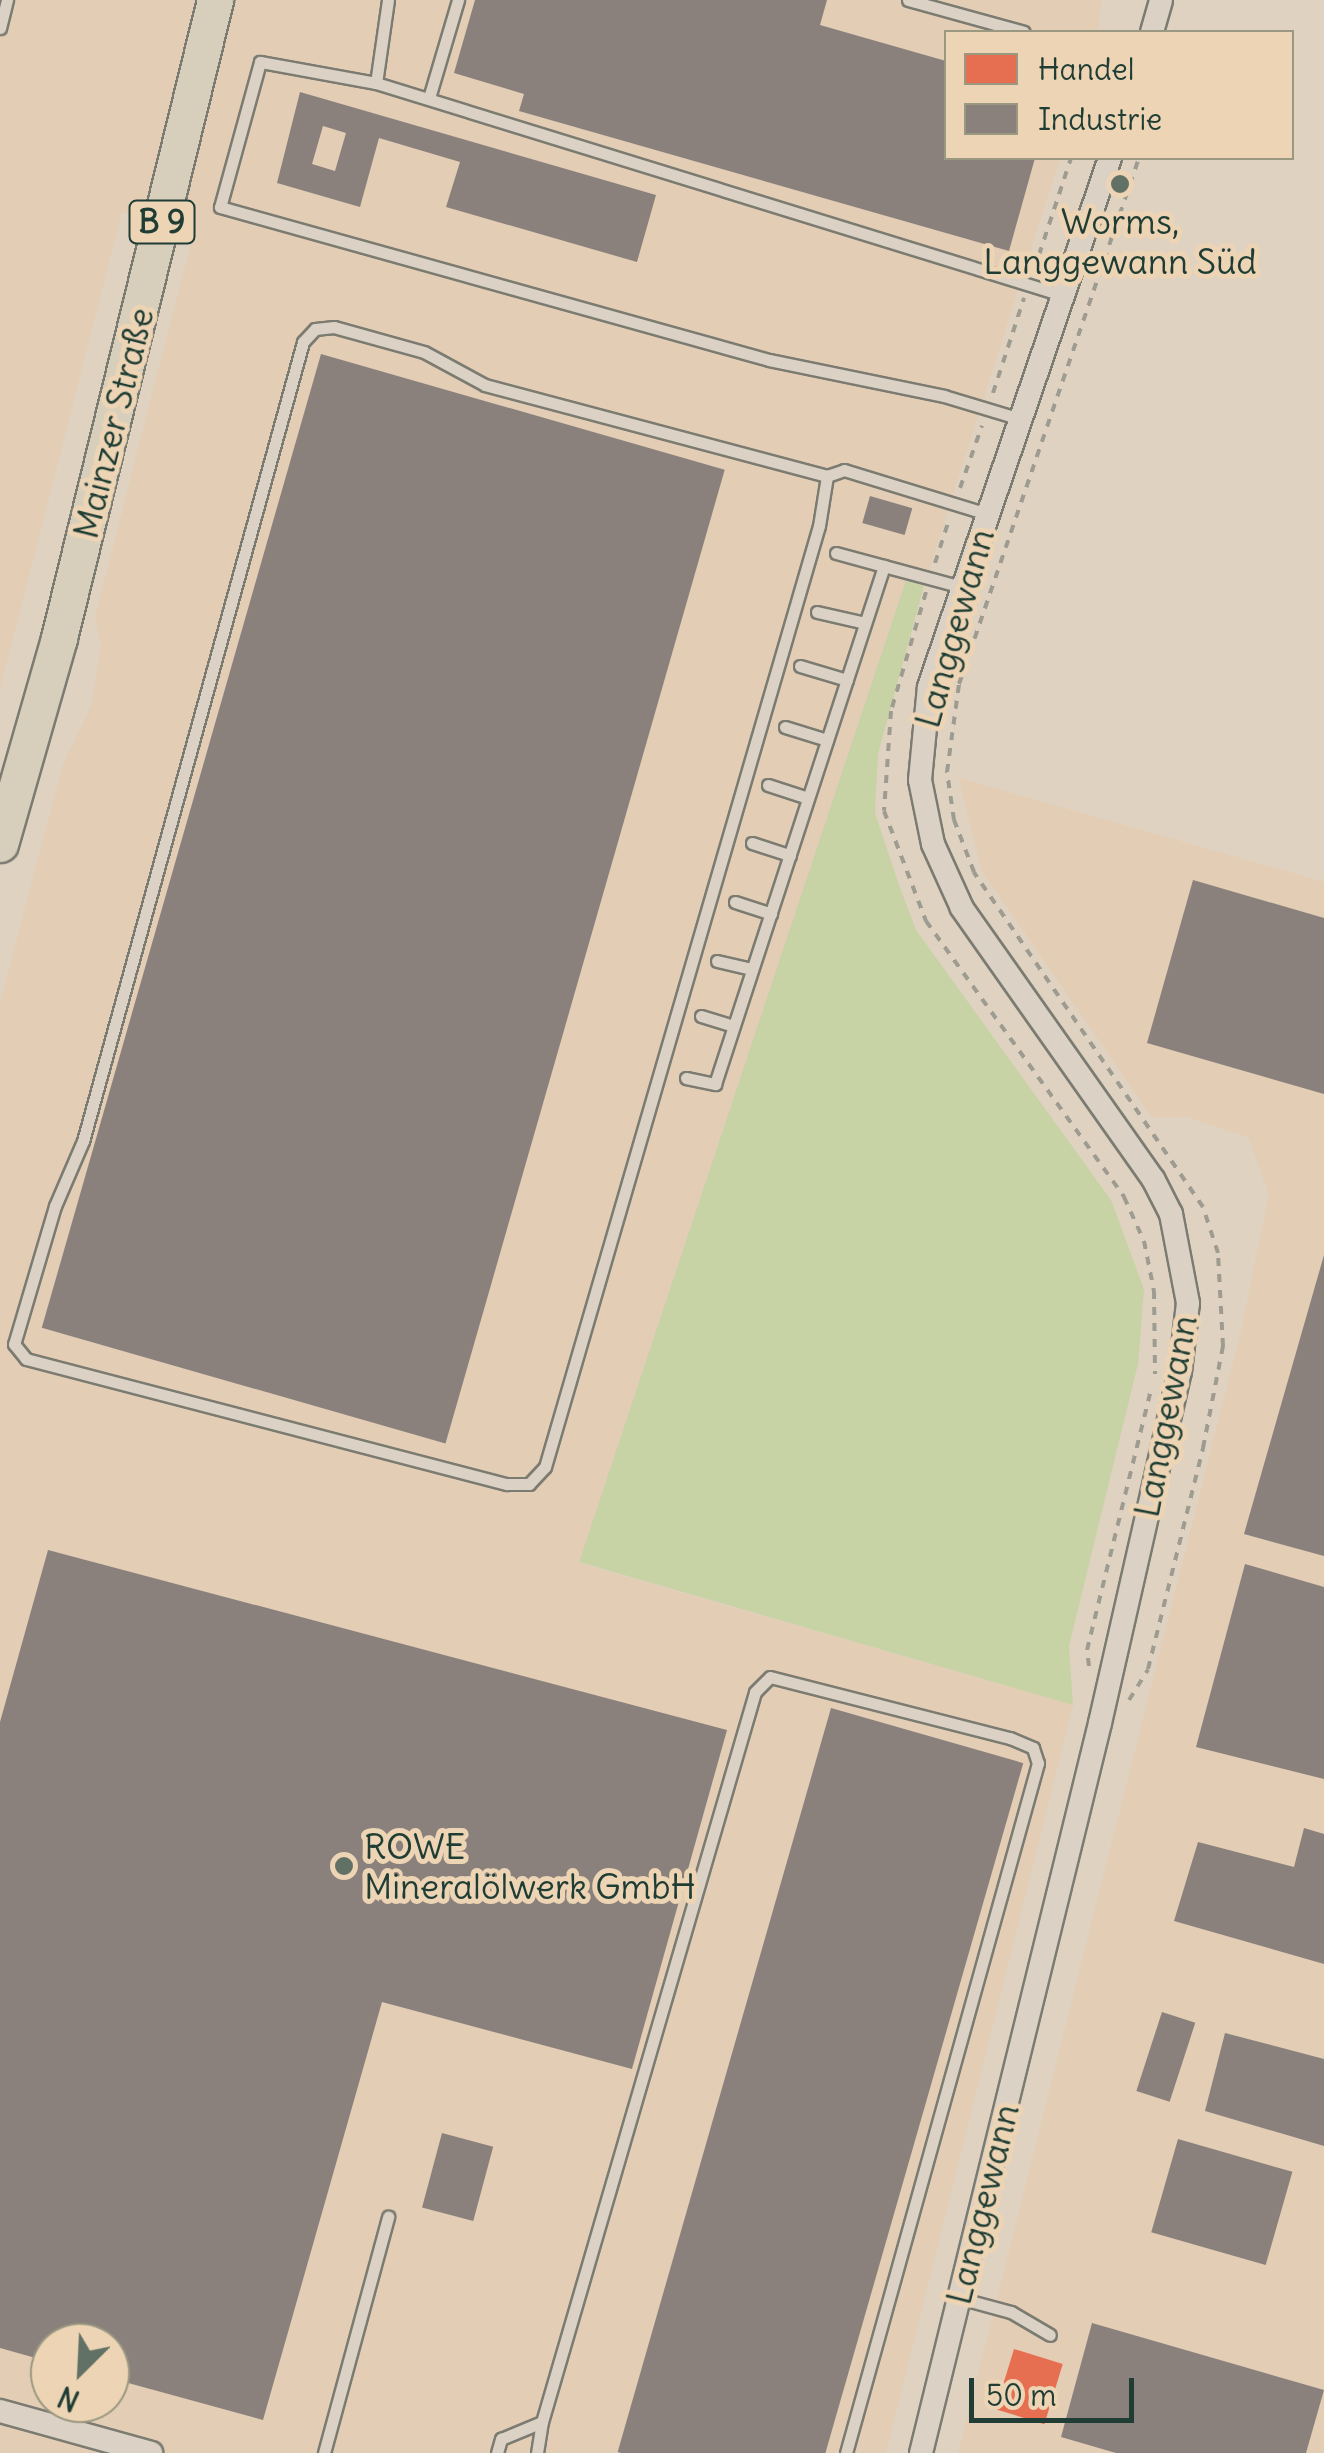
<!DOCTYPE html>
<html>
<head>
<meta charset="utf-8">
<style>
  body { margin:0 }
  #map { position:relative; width:1324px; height:2453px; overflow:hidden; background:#dfd2c1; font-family:Delius,sans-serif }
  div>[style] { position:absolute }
  .built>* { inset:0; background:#e3cdb5 }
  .green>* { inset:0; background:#c8d3a5 }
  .shops>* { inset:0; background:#e76f51; transform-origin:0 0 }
  .industry>* { inset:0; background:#8a817c; transform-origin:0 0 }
  .path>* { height:4px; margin-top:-2px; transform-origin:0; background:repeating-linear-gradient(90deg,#9e9b91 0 8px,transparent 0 16px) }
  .roads { filter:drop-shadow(2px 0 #7b7b71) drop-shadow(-2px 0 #7b7b71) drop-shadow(0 2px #7b7b71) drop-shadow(0 -2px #7b7b71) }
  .service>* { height:11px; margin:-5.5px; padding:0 5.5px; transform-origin:5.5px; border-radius:5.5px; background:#dbd1c5 }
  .minor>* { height:22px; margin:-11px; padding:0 11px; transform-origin:11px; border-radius:11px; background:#dbd1c5 }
  .primary>* { height:35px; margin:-17.5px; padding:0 17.5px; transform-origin:17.5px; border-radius:17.5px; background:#d7cfbb }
  .dots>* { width:28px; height:28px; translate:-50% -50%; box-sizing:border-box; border:5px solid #ecd4b4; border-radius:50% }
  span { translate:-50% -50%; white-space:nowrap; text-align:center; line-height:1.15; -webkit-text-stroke:10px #ecd4b4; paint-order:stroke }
  .shield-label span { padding:2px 8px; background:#ecd4b4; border:2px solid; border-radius:8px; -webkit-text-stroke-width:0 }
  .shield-label { font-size:32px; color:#1f3d34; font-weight:700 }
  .poi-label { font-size:35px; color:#1f3d34 }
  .left { translate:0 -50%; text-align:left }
  .street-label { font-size:35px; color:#1f3d34 }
  .legend { position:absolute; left:944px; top:30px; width:350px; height:130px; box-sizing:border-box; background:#ecd4b4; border:2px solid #9a9881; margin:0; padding:12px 18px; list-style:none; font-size:30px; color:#1f3d34 }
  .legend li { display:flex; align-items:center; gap:20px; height:50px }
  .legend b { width:50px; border:2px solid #9a9881 }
  .north { position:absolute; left:30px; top:2323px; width:100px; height:100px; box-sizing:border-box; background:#ecd4b4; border:2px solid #9a9881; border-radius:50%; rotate:204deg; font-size:28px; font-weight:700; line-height:40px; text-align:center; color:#1f3d34 }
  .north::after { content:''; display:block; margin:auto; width:35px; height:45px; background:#627165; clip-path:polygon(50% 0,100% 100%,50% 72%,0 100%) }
  .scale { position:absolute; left:969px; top:2378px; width:165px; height:45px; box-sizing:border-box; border:5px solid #1f3d34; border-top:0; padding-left:12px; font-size:30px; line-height:35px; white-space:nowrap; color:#1f3d34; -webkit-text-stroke:8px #ecd4b4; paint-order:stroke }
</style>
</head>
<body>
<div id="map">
  <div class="built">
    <div style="clip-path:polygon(evenodd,0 0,1101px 0,1098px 32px,946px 32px,946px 158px,1060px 158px,924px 586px,906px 581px,579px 1563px,1073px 1705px,886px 2453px,0 2453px,0 1003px,63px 764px,92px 704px,101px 643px,95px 617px,193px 235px,122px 212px,0 689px,0 0,50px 2343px,110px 2343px,110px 2403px,50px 2403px,50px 2343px)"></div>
    <div style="clip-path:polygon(959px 778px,1324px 882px,1324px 2453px,958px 2453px,1241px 1331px,1269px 1195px,1249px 1138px,1186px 1117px,1152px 1117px,982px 871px)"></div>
  </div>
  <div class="green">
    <div style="clip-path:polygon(906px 580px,924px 586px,878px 754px,875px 813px,899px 885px,916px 930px,1111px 1200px,1144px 1289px,1138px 1364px,1069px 1646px,1073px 1705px,579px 1562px)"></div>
  </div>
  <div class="shops">
    <div style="left:1014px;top:2349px;width:51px;height:63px;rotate:17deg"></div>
  </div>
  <div class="industry">
    <div style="clip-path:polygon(475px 0,827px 0,820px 25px,946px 61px,946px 158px,1035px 158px,1009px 251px,519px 111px,524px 94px,454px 73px)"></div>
    <div style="clip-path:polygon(evenodd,300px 92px,656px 195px,637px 262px,446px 207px,460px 162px,379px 138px,360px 207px,277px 183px,300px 92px,323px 126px,346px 133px,335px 171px,312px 164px,323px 126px)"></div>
    <div style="left:321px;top:354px;width:420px;height:1013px;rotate:16deg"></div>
    <div style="left:870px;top:496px;width:44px;height:28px;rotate:16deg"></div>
    <div style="clip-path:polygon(1193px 880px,1324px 918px,1324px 1094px,1147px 1043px)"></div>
    <div style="clip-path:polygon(1324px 1255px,1324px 1556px,1244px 1534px)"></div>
    <div style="clip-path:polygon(48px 1550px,727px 1730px,632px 2069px,382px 2002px,263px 2420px,110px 2378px,110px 2343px,50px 2343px,50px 2362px,0 2348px,0 1722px)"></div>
    <div style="clip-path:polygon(1245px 1564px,1324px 1587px,1324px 1779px,1196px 1747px)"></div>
    <div style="left:831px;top:1708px;width:200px;height:774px;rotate:16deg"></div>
    <div style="clip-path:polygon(1304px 1828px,1324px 1834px,1324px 1964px,1174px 1921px,1198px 1842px,1294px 1867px)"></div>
    <div style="left:1162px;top:2012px;width:35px;height:83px;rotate:18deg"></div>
    <div style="clip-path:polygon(1225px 2033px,1324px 2059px,1324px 2146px,1205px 2111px)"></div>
    <div style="left:442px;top:2133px;width:53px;height:77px;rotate:15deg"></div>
    <div style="left:1178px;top:2139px;width:119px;height:97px;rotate:16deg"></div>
    <div style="clip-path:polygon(1092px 2323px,1324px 2390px,1306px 2453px,1116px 2453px,1061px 2437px)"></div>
  </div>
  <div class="path">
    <div style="left:1034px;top:270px;width:118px;rotate:-71.7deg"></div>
    <div style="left:993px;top:393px;width:100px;rotate:-71.9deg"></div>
    <div style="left:960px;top:488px;width:66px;rotate:-70.5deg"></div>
    <div style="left:935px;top:563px;width:45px;rotate:-72deg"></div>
    <div style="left:926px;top:592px;width:124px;rotate:106.4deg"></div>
    <div style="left:891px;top:711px;width:100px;rotate:94deg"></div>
    <div style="left:884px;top:811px;width:118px;rotate:69.1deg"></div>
    <div style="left:926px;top:921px;width:340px;rotate:54.3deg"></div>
    <div style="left:1124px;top:1197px;width:48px;rotate:65.6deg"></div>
    <div style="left:1144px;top:1241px;width:51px;rotate:78.7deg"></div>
    <div style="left:1154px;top:1291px;width:83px;rotate:89.3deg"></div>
    <div style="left:1089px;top:1666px;width:16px;rotate:-97deg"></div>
    <div style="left:1087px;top:1650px;width:265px;rotate:-76.2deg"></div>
    <div style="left:1129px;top:1700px;width:36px;rotate:-58deg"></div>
    <div style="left:1148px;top:1669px;width:228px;rotate:-76deg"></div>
    <div style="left:1203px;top:1448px;width:104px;rotate:-78.9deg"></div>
    <div style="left:1223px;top:1346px;width:93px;rotate:-93.1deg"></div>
    <div style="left:1218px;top:1253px;width:48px;rotate:-108.1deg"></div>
    <div style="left:1203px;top:1207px;width:406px;rotate:-124.4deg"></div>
    <div style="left:974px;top:872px;width:56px;rotate:-111deg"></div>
    <div style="left:954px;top:820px;width:49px;rotate:-98.3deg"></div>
    <div style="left:947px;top:772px;width:89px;rotate:-82.2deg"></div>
    <div style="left:959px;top:684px;width:556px;rotate:-71.11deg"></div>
  </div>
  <div class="roads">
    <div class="service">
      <div style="left:388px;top:0;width:84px;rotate:98.2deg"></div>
      <div style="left:376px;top:83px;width:118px;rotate:-169.7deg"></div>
      <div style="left:260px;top:62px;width:150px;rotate:105.4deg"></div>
      <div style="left:220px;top:207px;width:570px;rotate:15.57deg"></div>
      <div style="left:769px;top:360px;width:179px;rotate:11.6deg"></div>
      <div style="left:944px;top:396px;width:79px;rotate:16.8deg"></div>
      <div style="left:908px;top:0;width:120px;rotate:15.4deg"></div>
      <div style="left:0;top:28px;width:29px;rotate:-76deg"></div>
      <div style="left:376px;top:83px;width:718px;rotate:17.17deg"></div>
      <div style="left:429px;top:98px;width:102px;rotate:-73.5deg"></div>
      <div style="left:827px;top:476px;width:354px;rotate:-165.1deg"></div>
      <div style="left:485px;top:385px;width:69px;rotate:-151.6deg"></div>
      <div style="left:424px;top:352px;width:93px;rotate:-164.5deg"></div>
      <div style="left:334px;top:327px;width:19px;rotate:174deg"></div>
      <div style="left:315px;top:329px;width:18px;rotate:133deg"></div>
      <div style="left:303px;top:342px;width:829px;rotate:105.39deg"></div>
      <div style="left:83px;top:1141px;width:71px;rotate:113.3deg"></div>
      <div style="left:55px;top:1206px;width:144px;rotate:106.5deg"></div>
      <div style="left:14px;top:1344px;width:19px;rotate:51deg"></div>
      <div style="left:26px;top:1359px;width:497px;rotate:14.6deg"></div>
      <div style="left:507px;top:1484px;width:22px"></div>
      <div style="left:529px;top:1484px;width:23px;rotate:-47deg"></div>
      <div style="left:545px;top:1467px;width:980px;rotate:-73.77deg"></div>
      <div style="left:819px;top:526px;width:51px;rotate:-80.9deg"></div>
      <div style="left:827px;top:476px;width:18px;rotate:-19deg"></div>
      <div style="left:844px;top:470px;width:150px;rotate:17.1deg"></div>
      <div style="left:836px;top:553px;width:50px;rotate:15.2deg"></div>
      <div style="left:817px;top:612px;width:49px;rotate:12.9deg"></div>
      <div style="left:800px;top:666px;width:49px;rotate:16.6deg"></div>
      <div style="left:785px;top:727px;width:44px;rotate:17.2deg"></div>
      <div style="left:768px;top:785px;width:42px;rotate:18deg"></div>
      <div style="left:752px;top:843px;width:40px;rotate:18deg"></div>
      <div style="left:735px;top:902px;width:38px;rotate:18deg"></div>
      <div style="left:717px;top:961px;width:36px;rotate:13deg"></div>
      <div style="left:701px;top:1016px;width:34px;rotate:17deg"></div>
      <div style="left:686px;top:1078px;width:30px;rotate:12deg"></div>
      <div style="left:715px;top:1084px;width:545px;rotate:-71.93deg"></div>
      <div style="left:884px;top:566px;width:81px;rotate:15.1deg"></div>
      <div style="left:959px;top:2298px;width:54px;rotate:15.1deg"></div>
      <div style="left:1011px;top:2312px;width:45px;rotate:30.5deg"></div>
      <div style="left:324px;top:2453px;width:245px;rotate:-74.8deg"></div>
      <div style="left:497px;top:2453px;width:15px;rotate:-74deg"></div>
      <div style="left:501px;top:2439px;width:44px;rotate:-22.5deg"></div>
      <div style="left:542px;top:2422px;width:760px;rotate:-73.73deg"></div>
      <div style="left:755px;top:1692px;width:21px;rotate:-45deg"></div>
      <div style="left:770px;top:1677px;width:248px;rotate:14.3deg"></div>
      <div style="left:1010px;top:1738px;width:25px;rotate:23deg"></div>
      <div style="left:1033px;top:1748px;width:16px;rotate:72deg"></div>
      <div style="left:1038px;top:1763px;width:716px;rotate:105.55deg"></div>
      <div style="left:537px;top:2453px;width:31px;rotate:-81deg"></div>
    </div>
    <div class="minor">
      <div style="left:1152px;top:32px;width:33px;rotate:-74deg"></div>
      <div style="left:0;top:2411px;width:157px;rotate:15.5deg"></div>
      <div style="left:921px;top:2453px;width:752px;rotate:-76.22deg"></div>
      <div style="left:1100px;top:1723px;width:360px;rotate:-77.2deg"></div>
      <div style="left:1180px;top:1372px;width:69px;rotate:-83.4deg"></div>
      <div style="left:1188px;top:1303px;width:91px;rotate:-100.8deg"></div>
      <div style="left:1171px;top:1214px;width:39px;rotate:-117deg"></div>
      <div style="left:1153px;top:1179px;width:332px;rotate:-125.2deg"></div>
      <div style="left:962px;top:908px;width:70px;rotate:-114.4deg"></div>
      <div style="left:933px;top:844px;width:65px;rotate:-101.5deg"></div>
      <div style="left:920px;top:780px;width:93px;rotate:-84.5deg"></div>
      <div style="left:929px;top:687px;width:559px;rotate:-71.11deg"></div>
    </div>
    <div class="primary">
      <div style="left:0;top:844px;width:214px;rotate:-74deg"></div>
      <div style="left:59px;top:638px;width:657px;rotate:-76.26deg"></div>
    </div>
  </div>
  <div class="dots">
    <div style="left:1120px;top:184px;background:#627165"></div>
    <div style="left:344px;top:1866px;background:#627165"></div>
  </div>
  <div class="shield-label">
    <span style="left:162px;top:222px">B 9</span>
  </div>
  <div class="poi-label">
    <span style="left:1120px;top:241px">Worms,<br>Langgewann Süd</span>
    <span class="left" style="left:364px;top:1866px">ROWE<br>Mineralölwerk GmbH</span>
  </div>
  <div class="street-label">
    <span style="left:113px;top:423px;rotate:-76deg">Mainzer Straße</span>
    <span style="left:954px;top:628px;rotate:-74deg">Langgewann</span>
    <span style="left:1165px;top:1416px;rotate:-79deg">Langgewann</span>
    <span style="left:982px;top:2204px;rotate:-76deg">Langgewann</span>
  </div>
  <ul class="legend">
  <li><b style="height:28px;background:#e76f51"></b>Handel</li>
  <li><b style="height:28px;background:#8a817c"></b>Industrie</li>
  </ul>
  <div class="north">N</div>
  <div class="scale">50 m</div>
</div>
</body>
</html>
